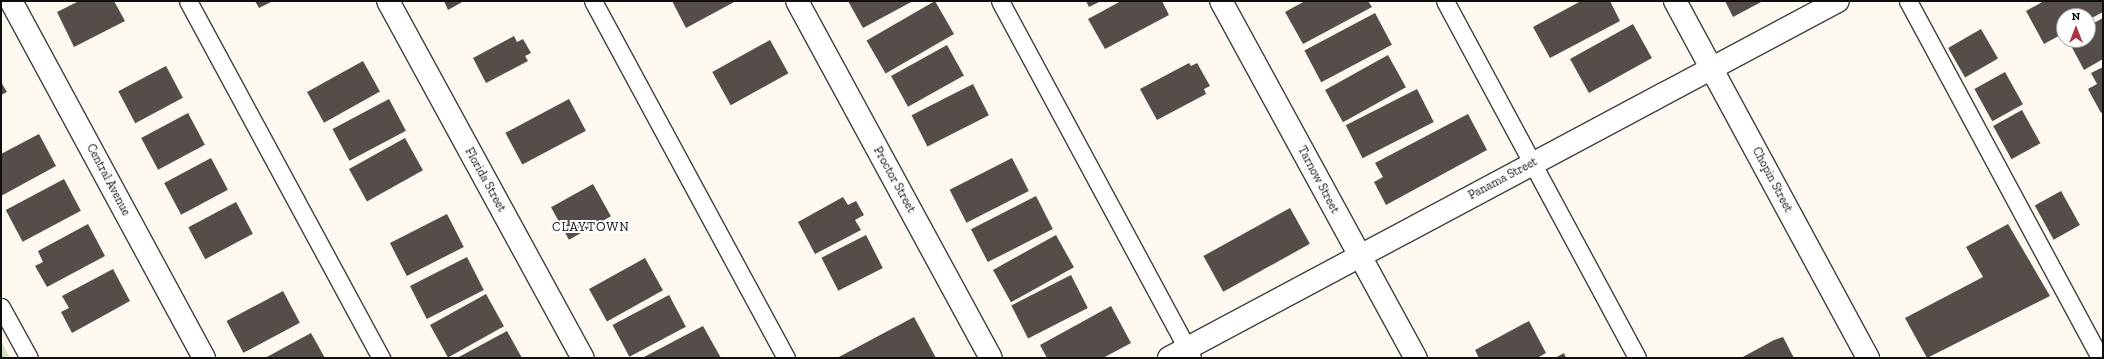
<!DOCTYPE html>
<html>
<head>
<meta charset="utf-8">
<style>
  body { margin:0 }
  #map { position:relative; width:2104px; height:359px; overflow:hidden; background:#fdf9ee; font-family:"Zilla Slab",serif }
  div>[style] { position:absolute }
  .green>* { inset:0; background:#d2e3bc }
  .building>* { inset:0; background:#544d4a; transform-origin:0 0 }
  .roads { filter:drop-shadow(1px 0 #404040) drop-shadow(-1px 0 #404040) drop-shadow(0 1px #404040) drop-shadow(0 -1px #404040) }
  .service>* { height:17px; margin:-8.5px; padding:0 8.5px; transform-origin:8.5px; border-radius:8.5px; background:#fff }
  .minor>* { height:22px; margin:-11px; padding:0 11px; transform-origin:11px; border-radius:11px; background:#fff }
  span { translate:-50% -50%; white-space:nowrap; text-align:center; line-height:1.15; -webkit-text-stroke:4px #fff; paint-order:stroke }
  .street-label { font-size:12px; color:#0d0d0d }
  .neighbourhood-label { font-size:13px; color:#0d0d0d; letter-spacing:1px }
  .frame { position:absolute; inset:0; border:2px solid #0d0d0d; pointer-events:none }
  .north { position:absolute; left:2056px; top:8px; width:40px; height:40px; box-sizing:border-box; background:#fff; border:1px solid #9e9e9e; border-radius:50%; rotate:0deg; font-size:11px; font-weight:700; line-height:16px; text-align:center; color:#0d0d0d }
  .north::after { content:''; display:block; margin:auto; width:14px; height:18px; background:#aa3743; clip-path:polygon(50% 0,100% 100%,50% 72%,0 100%) }
</style>
</head>
<body>
<div id="map">
  <div class="green">
    <div style="clip-path:polygon(1px 341px,10px 358px,1px 358px)"></div>
  </div>
  <div class="building">
    <div style="clip-path:polygon(79px 1px,114px 1px,125px 21px,74px 47px,57px 12px)"></div>
    <div style="clip-path:polygon(255px 1px,273px 1px,259px 8px)"></div>
    <div style="clip-path:polygon(444px 1px,464px 1px,448px 10px)"></div>
    <div style="clip-path:polygon(672px 1px,736px 1px,686px 28px)"></div>
    <div style="clip-path:polygon(848px 1px,913px 1px,863px 28px)"></div>
    <div style="left:935px;top:1px;width:38px;height:79px;rotate:60deg"></div>
    <div style="clip-path:polygon(1086px 1px,1101px 1px,1089px 7px)"></div>
    <div style="clip-path:polygon(1121px 1px,1162px 1px,1169px 15px,1105px 49px,1088px 19px)"></div>
    <div style="clip-path:polygon(1305px 1px,1368px 1px,1372px 7px,1303px 44px,1285px 12px)"></div>
    <div style="clip-path:polygon(1581px 1px,1610px 1px,1620px 21px,1550px 58px,1533px 27px)"></div>
    <div style="clip-path:polygon(1725px 1px,1763px 1px,1733px 17px)"></div>
    <div style="clip-path:polygon(2044px 1px,2103px 1px,2103px 12px,2088px 20px,2088px 16px,2064px 16px,2064px 33px,2044px 44px,2026px 11px)"></div>
    <div style="left:1375px;top:13px;width:36px;height:80px;rotate:62deg"></div>
    <div style="clip-path:polygon(2103px 18px,2103px 59px,2084px 70px,2068px 40px,2088px 40px,2088px 26px)"></div>
    <div style="left:1633px;top:24px;width:39px;height:72px;rotate:61deg"></div>
    <div style="left:1981px;top:29px;width:34px;height:38px;rotate:60deg"></div>
    <div style="clip-path:polygon(514px 36px,517px 42px,523px 39px,531px 53px,525px 56px,528px 61px,486px 83px,473px 58px)"></div>
    <div style="left:770px;top:40px;width:38px;height:66px;rotate:61deg"></div>
    <div style="left:947px;top:45px;width:35px;height:64px;rotate:61deg"></div>
    <div style="left:1388px;top:55px;width:37px;height:72px;rotate:61deg"></div>
    <div style="left:363px;top:61px;width:35px;height:64px;rotate:61deg"></div>
    <div style="clip-path:polygon(1189px 63px,1191px 66px,1197px 63px,1210px 86px,1204px 89px,1206px 94px,1157px 120px,1140px 89px)"></div>
    <div style="left:166px;top:66px;width:36px;height:54px;rotate:62deg"></div>
    <div style="clip-path:polygon(2103px 67px,2103px 112px,2101px 113px,2088px 89px,2097px 84px,2091px 73px)"></div>
    <div style="left:2005px;top:72px;width:37px;height:35px;rotate:61deg"></div>
    <div style="clip-path:polygon(1px 82px,7px 92px,1px 95px)"></div>
    <div style="left:973px;top:84px;width:35px;height:69px;rotate:63deg"></div>
    <div style="left:1417px;top:89px;width:37px;height:80px;rotate:63deg"></div>
    <div style="left:389px;top:99px;width:36px;height:64px;rotate:62deg"></div>
    <div style="left:569px;top:99px;width:36px;height:72px;rotate:62deg"></div>
    <div style="left:2022px;top:110px;width:38px;height:33px;rotate:61deg"></div>
    <div style="left:188px;top:113px;width:36px;height:53px;rotate:62deg"></div>
    <div style="clip-path:polygon(1468px 114px,1487px 150px,1386px 205px,1374px 182px,1383px 177px,1375px 163px)"></div>
    <div style="clip-path:polygon(39px 134px,56px 166px,1px 196px,1px 154px)"></div>
    <div style="left:405px;top:138px;width:37px;height:64px;rotate:61deg"></div>
    <div style="left:211px;top:158px;width:36px;height:53px;rotate:62deg"></div>
    <div style="left:1012px;top:158px;width:37px;height:70px;rotate:63deg"></div>
    <div style="left:64px;top:179px;width:36px;height:66px;rotate:62deg"></div>
    <div style="left:593px;top:184px;width:37px;height:48px;rotate:61deg"></div>
    <div style="left:2061px;top:191px;width:39px;height:30px;rotate:61deg"></div>
    <div style="left:1036px;top:196px;width:37px;height:73px;rotate:63deg"></div>
    <div style="clip-path:polygon(843px 197px,848px 205px,856px 201px,864px 215px,855px 220px,861px 230px,815px 254px,798px 222px)"></div>
    <div style="left:236px;top:202px;width:36px;height:54px;rotate:62deg"></div>
    <div style="left:1290px;top:208px;width:41px;height:99px;rotate:61deg"></div>
    <div style="left:447px;top:214px;width:37px;height:64px;rotate:63deg"></div>
    <div style="clip-path:polygon(88px 224px,105px 256px,47px 287px,35px 266px,43px 262px,38px 251px)"></div>
    <div style="clip-path:polygon(2008px 224px,2050px 296px,1927px 358px,1905px 318px,1983px 277px,1966px 247px)"></div>
    <div style="left:866px;top:235px;width:37px;height:50px;rotate:63deg"></div>
    <div style="left:1056px;top:235px;width:37px;height:72px;rotate:61deg"></div>
    <div style="left:467px;top:257px;width:37px;height:64px;rotate:63deg"></div>
    <div style="left:645px;top:258px;width:37px;height:64px;rotate:61deg"></div>
    <div style="clip-path:polygon(113px 269px,130px 301px,72px 333px,61px 312px,69px 308px,62px 296px)"></div>
    <div style="left:1071px;top:275px;width:37px;height:67px;rotate:63deg"></div>
    <div style="left:283px;top:291px;width:36px;height:64px;rotate:62deg"></div>
    <div style="left:486px;top:294px;width:37px;height:64px;rotate:61deg"></div>
    <div style="left:669px;top:295px;width:36px;height:64px;rotate:62deg"></div>
    <div style="clip-path:polygon(1111px 306px,1131px 343px,1103px 358px,1047px 358px,1040px 345px)"></div>
    <div style="clip-path:polygon(914px 317px,936px 358px,837px 358px)"></div>
    <div style="clip-path:polygon(1529px 321px,1546px 353px,1537px 358px,1479px 358px,1475px 350px)"></div>
    <div style="clip-path:polygon(703px 326px,721px 358px,642px 358px)"></div>
    <div style="clip-path:polygon(507px 331px,522px 358px,457px 358px)"></div>
    <div style="clip-path:polygon(311px 333px,325px 358px,265px 358px)"></div>
    <div style="clip-path:polygon(1783px 337px,1794px 358px,1741px 358px,1774px 340px)"></div>
    <div style="clip-path:polygon(1564px 353px,1566px 358px,1555px 358px)"></div>
  </div>
  <div class="roads">
    <div class="service">
      <div style="left:188px;top:1px;width:406px;rotate:61.6deg"></div>
      <div style="left:593px;top:1px;width:406px;rotate:61.6deg"></div>
      <div style="left:1000px;top:1px;width:405px;rotate:61.7deg"></div>
      <div style="left:1445px;top:1px;width:405px;rotate:61.7deg"></div>
      <div style="left:1908px;top:1px;width:405px;rotate:61.7deg"></div>
      <div style="left:1px;top:307px;width:58px;rotate:61.2deg"></div>
    </div>
    <div class="minor">
      <div style="left:11px;top:1px;width:406px;rotate:61.6deg"></div>
      <div style="left:388px;top:1px;width:407px;rotate:61.4deg"></div>
      <div style="left:797px;top:1px;width:406px;rotate:61.5deg"></div>
      <div style="left:1221px;top:1px;width:407px;rotate:61.4deg"></div>
      <div style="left:1675px;top:1px;width:406px;rotate:61.6deg"></div>
      <div style="left:1169px;top:358px;width:758px;rotate:-28.09deg"></div>
    </div>
  </div>
  <div class="street-label">
    <span style="left:1503px;top:179px;rotate:-28deg">Panama Street</span>
    <span style="left:108px;top:180px;rotate:62deg">Central Avenue</span>
    <span style="left:485px;top:180px;rotate:61deg">Florida Street</span>
    <span style="left:894px;top:180px;rotate:61deg">Proctor Street</span>
    <span style="left:1318px;top:180px;rotate:62deg">Tarnow Street</span>
    <span style="left:1772px;top:180px;rotate:62deg">Chopin Street</span>
  </div>
  <div class="neighbourhood-label">
    <span style="left:591px;top:227px">CLAYTOWN</span>
  </div>
  <div class="frame"></div>
  <div class="north">N</div>
</div>
</body>
</html>
